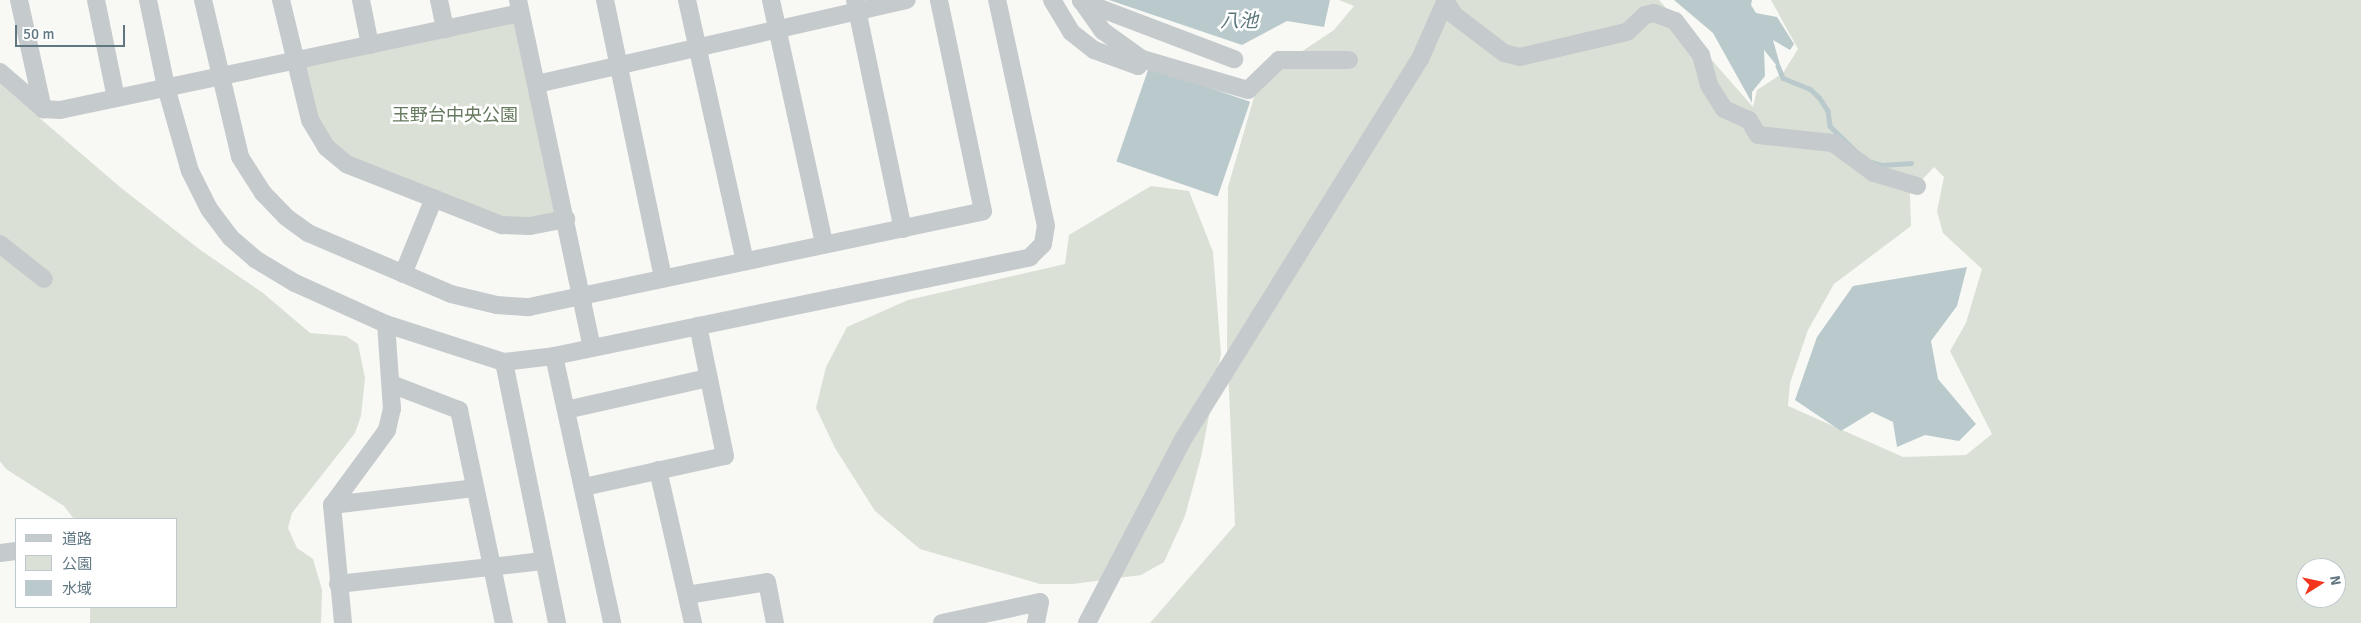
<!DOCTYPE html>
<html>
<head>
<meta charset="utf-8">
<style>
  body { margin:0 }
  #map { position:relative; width:2361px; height:623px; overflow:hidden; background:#f8f8f5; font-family:Signika,"Noto Sans JP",sans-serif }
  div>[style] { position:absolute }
  .green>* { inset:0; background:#dae0d5 }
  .water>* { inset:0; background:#bacacc; transform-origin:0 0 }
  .stream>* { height:4.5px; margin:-2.25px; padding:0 2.25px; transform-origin:2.25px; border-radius:2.25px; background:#bacacc }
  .minor>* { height:18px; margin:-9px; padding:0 9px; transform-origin:9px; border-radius:9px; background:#c5cacd }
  span { translate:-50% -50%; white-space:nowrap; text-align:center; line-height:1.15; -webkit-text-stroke:5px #fff; paint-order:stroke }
  .park-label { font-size:18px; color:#677a60 }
  .water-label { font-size:19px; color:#5b787d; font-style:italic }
  .legend { position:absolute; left:15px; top:518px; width:162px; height:90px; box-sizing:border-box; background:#fff; border:1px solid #bfc9cd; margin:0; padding:6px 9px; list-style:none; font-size:15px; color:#607782 }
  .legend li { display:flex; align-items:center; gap:10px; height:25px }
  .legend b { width:25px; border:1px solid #bfc9cd }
  .north { position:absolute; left:2296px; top:558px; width:50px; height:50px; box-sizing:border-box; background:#fff; border:1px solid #bfc9cd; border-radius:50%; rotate:80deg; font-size:14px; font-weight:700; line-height:20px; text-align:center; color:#607782 }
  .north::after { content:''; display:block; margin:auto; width:18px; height:22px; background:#f2351b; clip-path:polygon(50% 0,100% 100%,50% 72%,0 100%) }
  .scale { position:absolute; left:15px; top:25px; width:110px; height:22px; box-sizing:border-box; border:2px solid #607782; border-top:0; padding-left:6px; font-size:15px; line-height:18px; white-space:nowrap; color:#607782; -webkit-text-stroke:4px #fff; paint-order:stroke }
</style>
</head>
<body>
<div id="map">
  <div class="green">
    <div style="clip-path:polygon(evenodd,1339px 0,1659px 0,1753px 107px,1757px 90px,1783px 73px,1798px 49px,1771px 0,2361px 0,2361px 623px,1150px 623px,1235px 525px,1227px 347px,1228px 187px,1259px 80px,1334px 30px,1354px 6px,1339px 0,1934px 167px,1944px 177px,1937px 211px,1943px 233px,1982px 269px,1966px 323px,1950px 351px,1992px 434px,1966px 455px,1903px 457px,1788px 406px,1790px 383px,1808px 330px,1834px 284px,1911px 226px,1910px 193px,1934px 167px,1339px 0,2306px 568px,2336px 568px,2336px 598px,2306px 598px,2306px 568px)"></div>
    <div style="clip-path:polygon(511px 21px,517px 25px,557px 209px,553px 215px,506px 220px,355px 161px,323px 133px,304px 70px,307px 65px)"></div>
    <div style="clip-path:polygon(0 84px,120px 187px,199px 249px,263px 293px,310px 333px,346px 336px,358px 344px,365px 378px,361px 416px,355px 433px,292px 513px,288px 528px,297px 548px,313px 559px,322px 590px,321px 623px,90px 623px,90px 607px,176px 607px,176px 519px,74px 519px,64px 506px,6px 469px,0 461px)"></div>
    <div style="clip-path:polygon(1151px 186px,1189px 191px,1213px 252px,1221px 354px,1201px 457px,1185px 516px,1164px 562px,1141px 575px,1073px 584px,1040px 584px,920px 549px,875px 511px,835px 448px,816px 408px,826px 367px,847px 327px,908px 300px,1065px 264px,1069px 235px)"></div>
  </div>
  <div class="water">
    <div style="clip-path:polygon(1109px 0,1330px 0,1324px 27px,1287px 21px,1242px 45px)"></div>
    <div style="clip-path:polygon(1674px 0,1752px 0,1751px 5px,1756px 13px,1777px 17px,1794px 44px,1790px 50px,1773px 40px,1782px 72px,1764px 50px,1765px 76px,1752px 92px,1752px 103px,1713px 33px)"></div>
    <div style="left:1149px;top:67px;width:107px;height:100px;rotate:19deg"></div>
    <div style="clip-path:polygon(1967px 267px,1957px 306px,1931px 341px,1938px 379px,1976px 424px,1959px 441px,1925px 435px,1897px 447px,1893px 422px,1872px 412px,1841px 431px,1795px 400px,1817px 337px,1853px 286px)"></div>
  </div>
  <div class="stream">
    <div style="left:1778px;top:66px;width:13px;rotate:67deg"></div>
    <div style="left:1783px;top:78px;width:29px;rotate:22deg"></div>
    <div style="left:1810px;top:89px;width:12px;rotate:42deg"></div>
    <div style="left:1819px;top:97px;width:17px;rotate:57deg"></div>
    <div style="left:1828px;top:111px;width:15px;rotate:82deg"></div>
    <div style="left:1830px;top:126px;width:33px;rotate:44deg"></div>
    <div style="left:1871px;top:162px;width:11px;rotate:15deg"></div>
    <div style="left:1882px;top:165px;width:29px;rotate:-4deg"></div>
  </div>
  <div class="minor">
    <div style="left:19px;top:0;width:112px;rotate:77.6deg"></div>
    <div style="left:96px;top:0;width:100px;rotate:78.5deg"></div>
    <div style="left:148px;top:0;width:89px;rotate:78.3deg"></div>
    <div style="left:166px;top:87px;width:87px;rotate:74.1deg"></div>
    <div style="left:190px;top:171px;width:42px;rotate:63.4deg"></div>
    <div style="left:209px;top:209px;width:36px;rotate:53deg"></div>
    <div style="left:231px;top:238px;width:32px;rotate:41deg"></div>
    <div style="left:255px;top:259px;width:47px;rotate:31deg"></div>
    <div style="left:295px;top:283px;width:100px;rotate:24.3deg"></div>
    <div style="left:386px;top:324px;width:124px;rotate:17.9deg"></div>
    <div style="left:504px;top:362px;width:50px;rotate:-6.8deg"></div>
    <div style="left:554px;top:356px;width:486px;rotate:-11.7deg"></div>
    <div style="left:1030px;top:257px;width:18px;rotate:-45deg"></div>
    <div style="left:1043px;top:244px;width:18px;rotate:-81deg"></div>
    <div style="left:1046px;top:226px;width:231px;rotate:-102.2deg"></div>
    <div style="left:203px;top:0;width:161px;rotate:76.7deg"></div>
    <div style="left:240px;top:157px;width:43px;rotate:57.4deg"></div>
    <div style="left:263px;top:193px;width:33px;rotate:46deg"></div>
    <div style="left:286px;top:217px;width:27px;rotate:36deg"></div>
    <div style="left:308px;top:233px;width:155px;rotate:23.1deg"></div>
    <div style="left:451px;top:294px;width:47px;rotate:13.4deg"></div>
    <div style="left:497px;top:305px;width:32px;rotate:4deg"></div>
    <div style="left:529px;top:307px;width:464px;rotate:-11.9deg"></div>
    <div style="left:983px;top:211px;width:216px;rotate:-101.8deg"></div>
    <div style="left:281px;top:0;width:123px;rotate:76.4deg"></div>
    <div style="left:310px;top:120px;width:31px;rotate:59deg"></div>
    <div style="left:326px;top:147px;width:26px;rotate:40deg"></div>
    <div style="left:346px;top:164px;width:168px;rotate:21.4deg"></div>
    <div style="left:502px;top:225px;width:28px;rotate:2deg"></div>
    <div style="left:530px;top:226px;width:37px;rotate:-11deg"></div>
    <div style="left:361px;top:0;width:46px;rotate:78.7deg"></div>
    <div style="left:439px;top:0;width:30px;rotate:78deg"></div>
    <div style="left:518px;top:0;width:355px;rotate:78deg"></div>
    <div style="left:605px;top:0;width:284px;rotate:78.2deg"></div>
    <div style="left:687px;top:0;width:267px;rotate:77.5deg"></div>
    <div style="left:771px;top:0;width:250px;rotate:77.7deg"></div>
    <div style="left:855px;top:0;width:234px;rotate:78.2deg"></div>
    <div style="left:1052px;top:0;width:37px;rotate:59deg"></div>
    <div style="left:1071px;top:32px;width:29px;rotate:38deg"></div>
    <div style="left:1094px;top:50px;width:47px;rotate:20deg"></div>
    <div style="left:1138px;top:66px;width:8px;rotate:-60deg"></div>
    <div style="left:1081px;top:0;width:38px;rotate:55deg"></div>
    <div style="left:1103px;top:31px;width:48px;rotate:35.7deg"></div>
    <div style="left:1142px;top:59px;width:110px;rotate:16.3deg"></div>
    <div style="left:1248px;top:90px;width:43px;rotate:-44.1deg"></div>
    <div style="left:1279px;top:60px;width:70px"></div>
    <div style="left:1081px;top:1px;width:164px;rotate:20.8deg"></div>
    <div style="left:1446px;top:2px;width:15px;rotate:58deg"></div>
    <div style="left:1454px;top:15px;width:63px;rotate:37.2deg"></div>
    <div style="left:1504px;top:53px;width:16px;rotate:14deg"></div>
    <div style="left:1520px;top:57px;width:110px;rotate:-13.2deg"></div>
    <div style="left:1627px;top:32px;width:25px;rotate:-43deg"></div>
    <div style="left:1645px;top:15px;width:9px;rotate:-13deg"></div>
    <div style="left:1654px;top:13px;width:22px;rotate:21deg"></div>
    <div style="left:1675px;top:21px;width:43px;rotate:52.6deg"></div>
    <div style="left:1701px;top:55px;width:31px;rotate:75deg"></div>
    <div style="left:1709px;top:85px;width:28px;rotate:58deg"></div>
    <div style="left:1724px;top:109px;width:27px;rotate:24deg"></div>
    <div style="left:1749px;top:120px;width:17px;rotate:59deg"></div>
    <div style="left:1758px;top:135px;width:75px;rotate:6.1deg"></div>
    <div style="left:1833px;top:143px;width:51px;rotate:36.2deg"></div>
    <div style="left:1874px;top:173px;width:45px;rotate:16.8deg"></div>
    <div style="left:0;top:72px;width:57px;rotate:40.7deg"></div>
    <div style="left:43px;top:109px;width:17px;rotate:3deg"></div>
    <div style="left:60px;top:110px;width:470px;rotate:-11.9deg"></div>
    <div style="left:537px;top:84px;width:379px;rotate:-12.8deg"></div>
    <div style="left:0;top:244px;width:56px;rotate:38.5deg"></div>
    <div style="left:403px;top:274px;width:82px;rotate:-67.8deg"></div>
    <div style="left:554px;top:356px;width:273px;rotate:77.7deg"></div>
    <div style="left:504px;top:362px;width:266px;rotate:78.5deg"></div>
    <div style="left:391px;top:384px;width:73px;rotate:20.9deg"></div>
    <div style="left:459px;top:410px;width:218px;rotate:78.1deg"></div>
    <div style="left:566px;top:410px;width:146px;rotate:-12.7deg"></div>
    <div style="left:658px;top:470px;width:157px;rotate:77.1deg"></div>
    <div style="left:584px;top:487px;width:144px;rotate:-12.4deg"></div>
    <div style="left:725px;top:456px;width:133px;rotate:-101.7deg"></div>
    <div style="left:332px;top:505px;width:143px;rotate:-6.8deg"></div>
    <div style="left:0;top:553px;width:16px;rotate:-7deg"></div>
    <div style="left:338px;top:584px;width:206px;rotate:-6.4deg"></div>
    <div style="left:687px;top:595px;width:81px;rotate:-9.2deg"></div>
    <div style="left:767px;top:582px;width:42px;rotate:79deg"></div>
    <div style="left:343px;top:623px;width:119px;rotate:-95.3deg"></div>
    <div style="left:332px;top:505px;width:93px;rotate:-53.7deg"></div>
    <div style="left:387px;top:430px;width:22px;rotate:-77deg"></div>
    <div style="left:392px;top:409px;width:85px;rotate:-94deg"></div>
    <div style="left:942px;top:623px;width:100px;rotate:-12.1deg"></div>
    <div style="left:1040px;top:602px;width:21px;rotate:101deg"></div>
    <div style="left:1087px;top:623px;width:205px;rotate:-62.4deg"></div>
    <div style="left:1182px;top:441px;width:450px;rotate:-58.1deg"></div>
    <div style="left:1420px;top:59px;width:64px;rotate:-66.2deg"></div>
  </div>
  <div class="park-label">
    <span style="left:455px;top:115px">玉野台中央公園</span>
  </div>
  <div class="water-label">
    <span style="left:1239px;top:22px">八池</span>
  </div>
  <ul class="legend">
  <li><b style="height:6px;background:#c5cacd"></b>道路</li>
  <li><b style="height:14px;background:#dae0d5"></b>公園</li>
  <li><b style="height:14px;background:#bacacc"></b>水域</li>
  </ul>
  <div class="north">N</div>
  <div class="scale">50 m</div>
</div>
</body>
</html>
